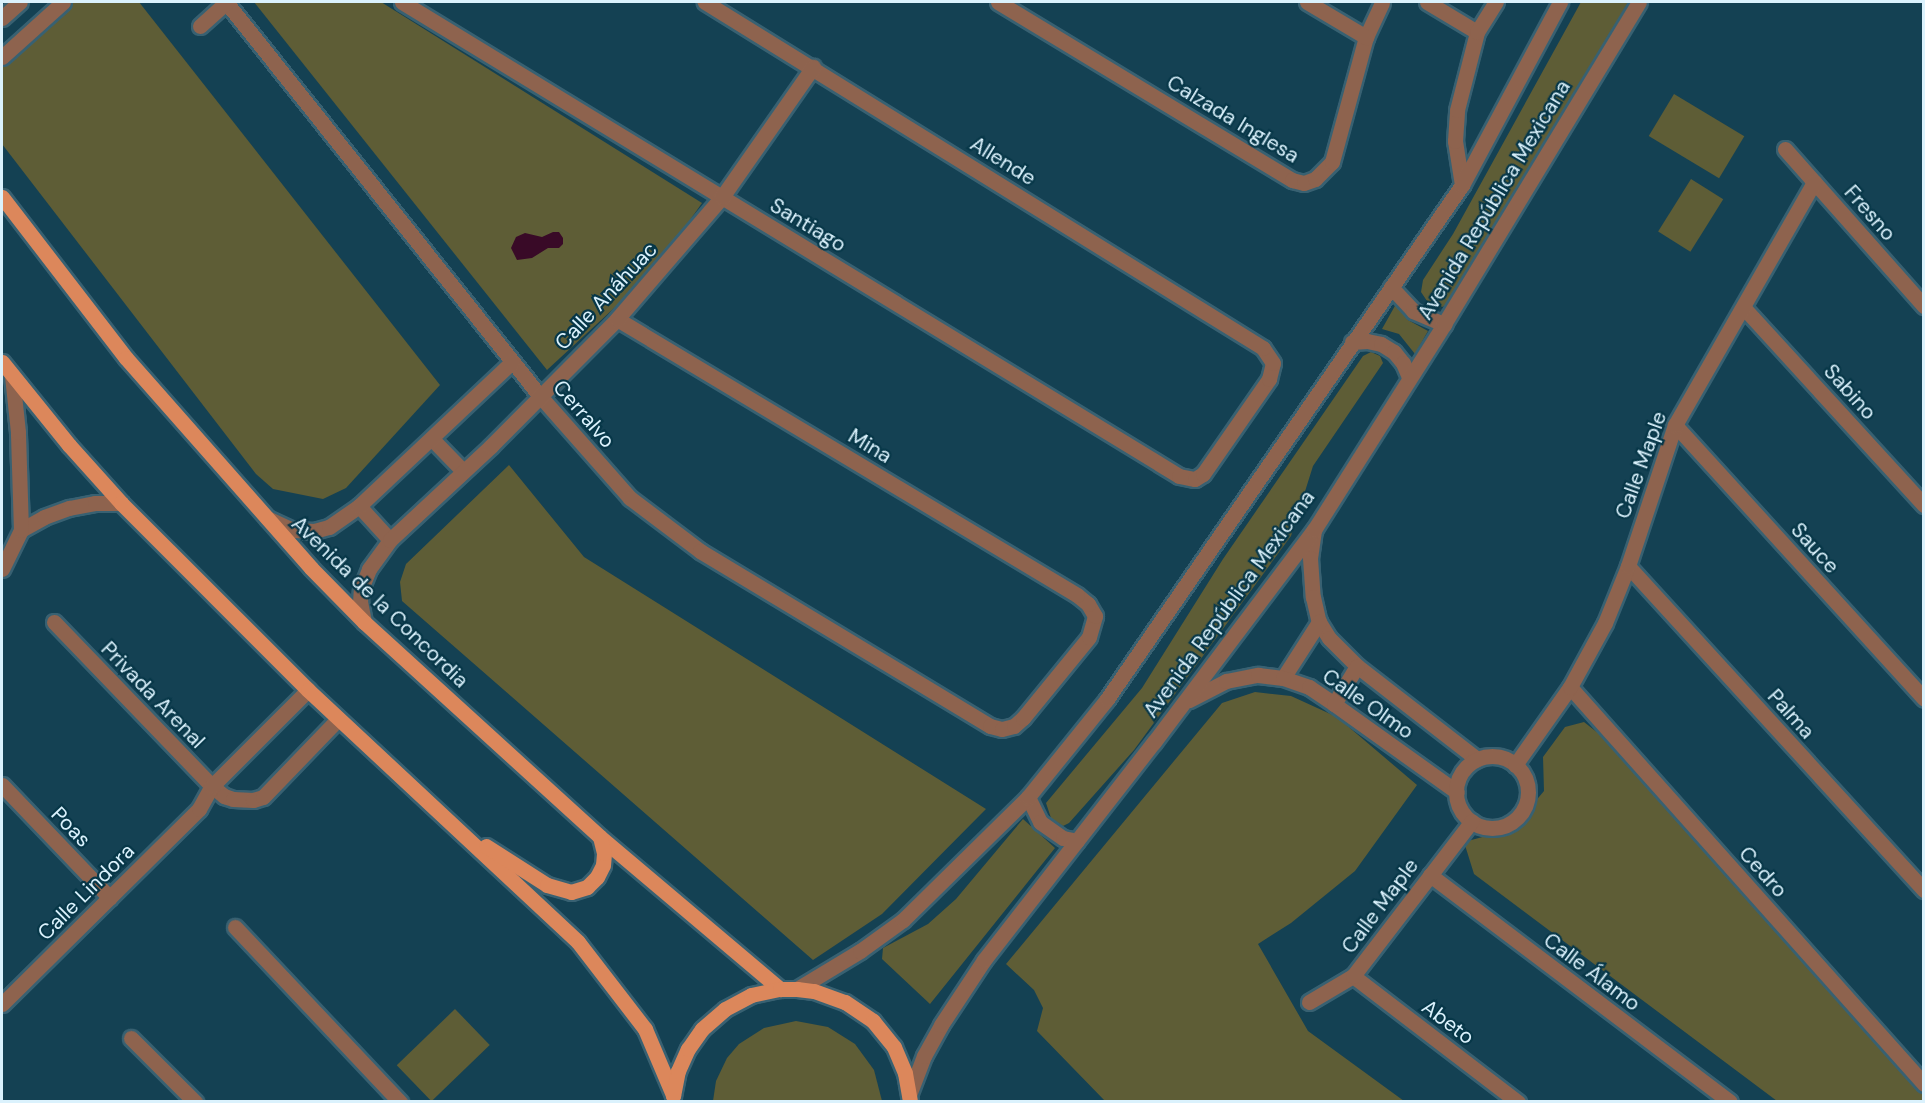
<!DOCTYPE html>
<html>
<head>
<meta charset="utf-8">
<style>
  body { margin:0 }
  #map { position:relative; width:1925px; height:1103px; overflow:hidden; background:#144153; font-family:"DM Sans",sans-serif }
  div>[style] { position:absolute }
  .green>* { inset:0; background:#5e5d36; transform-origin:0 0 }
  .water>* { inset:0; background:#390a27 }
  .roads { filter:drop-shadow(2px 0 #386172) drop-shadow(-2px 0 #386172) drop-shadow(0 2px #386172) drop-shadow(0 -2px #386172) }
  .minor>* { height:15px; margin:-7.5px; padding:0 7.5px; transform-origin:7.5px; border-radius:7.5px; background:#8e634e }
  .minor>.ring { margin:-7.5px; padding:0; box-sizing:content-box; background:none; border:15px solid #8e634e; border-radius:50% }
  .major>* { height:15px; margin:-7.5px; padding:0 7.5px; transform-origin:7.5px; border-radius:7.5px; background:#dc875b }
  span { translate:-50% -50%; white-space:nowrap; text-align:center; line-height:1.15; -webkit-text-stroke:4.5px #073748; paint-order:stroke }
  .street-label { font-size:21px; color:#dbf2fd }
  .frame { position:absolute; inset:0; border:3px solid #dbf2fd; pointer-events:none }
</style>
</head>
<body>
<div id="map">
  <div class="green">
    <div style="clip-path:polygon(68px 2px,139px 2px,440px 385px,346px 488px,323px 499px,273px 489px,256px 474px,2px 144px,2px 60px)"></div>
    <div style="clip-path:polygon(254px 2px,381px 2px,702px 203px,678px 237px,624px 299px,547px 370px)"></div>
    <div style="clip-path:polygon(1581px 2px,1628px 2px,1609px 37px,1446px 305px,1438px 309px,1427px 301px,1421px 292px,1423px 280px,1453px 234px)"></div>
    <div style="left:1674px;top:94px;width:82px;height:49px;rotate:31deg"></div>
    <div style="left:1691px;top:179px;width:38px;height:62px;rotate:32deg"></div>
    <div style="clip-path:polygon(1396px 304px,1408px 320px,1428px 331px,1415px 354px,1399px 334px,1382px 329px)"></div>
    <div style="clip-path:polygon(1371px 352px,1380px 356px,1383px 363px,1313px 466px,1291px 536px,1134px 750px,1069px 823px,1063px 826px,1051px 818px,1046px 803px,1142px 688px,1223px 559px,1363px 356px)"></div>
    <div style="clip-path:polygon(509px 465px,584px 557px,986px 809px,882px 914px,813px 960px,402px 601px,400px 582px,406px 564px)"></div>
    <div style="clip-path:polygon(1255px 692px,1291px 696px,1337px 717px,1417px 785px,1355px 871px,1291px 923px,1258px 944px,1308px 1031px,1404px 1101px,1105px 1101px,1037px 1031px,1043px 1008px,1034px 990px,1006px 964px,1222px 703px)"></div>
    <div style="clip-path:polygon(1584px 722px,1598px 733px,1923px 1094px,1923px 1101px,1777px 1101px,1474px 874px,1464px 842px,1512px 829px,1544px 791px,1543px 757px,1565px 727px)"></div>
    <div style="clip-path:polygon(1023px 819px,1055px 848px,930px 1004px,882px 959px,883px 948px,928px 924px,956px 899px)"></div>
    <div style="left:455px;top:1009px;width:50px;height:81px;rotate:46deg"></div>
    <div style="clip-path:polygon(796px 1021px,828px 1027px,855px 1044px,874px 1070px,882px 1101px,713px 1101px,716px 1081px,727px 1058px,739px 1044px,764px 1028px)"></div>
  </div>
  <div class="water">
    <div style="clip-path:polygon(553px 232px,559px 232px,563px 238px,563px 244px,559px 248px,548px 248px,532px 258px,517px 260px,511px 248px,516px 237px,525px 233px,542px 237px)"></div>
  </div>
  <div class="roads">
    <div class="minor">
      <div style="left:226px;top:2px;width:504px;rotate:51.45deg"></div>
      <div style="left:540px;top:396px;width:136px;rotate:48.6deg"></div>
      <div style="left:630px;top:498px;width:88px;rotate:37.1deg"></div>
      <div style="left:700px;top:551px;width:339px;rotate:31.1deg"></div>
      <div style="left:990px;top:726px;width:12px;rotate:14deg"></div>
      <div style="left:1002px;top:729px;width:12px;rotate:-14deg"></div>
      <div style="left:1014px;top:726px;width:12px;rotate:-42deg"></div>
      <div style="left:1023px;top:718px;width:104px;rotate:-50.8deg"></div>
      <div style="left:1089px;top:637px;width:22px;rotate:-74deg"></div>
      <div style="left:1095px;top:616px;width:14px;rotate:-120deg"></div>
      <div style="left:1088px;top:604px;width:14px;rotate:-141deg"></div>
      <div style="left:1077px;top:595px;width:536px;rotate:-149.04deg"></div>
      <div style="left:402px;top:2px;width:910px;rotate:31.38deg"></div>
      <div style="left:1179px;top:476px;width:16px;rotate:11deg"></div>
      <div style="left:1195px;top:479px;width:9px;rotate:-32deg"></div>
      <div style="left:1203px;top:474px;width:116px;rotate:-55.2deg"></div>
      <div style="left:1269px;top:379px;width:16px;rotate:-76deg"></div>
      <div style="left:1273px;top:363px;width:18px;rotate:-124deg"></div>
      <div style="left:1263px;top:348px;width:657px;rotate:-148.2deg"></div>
      <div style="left:998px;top:2px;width:344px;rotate:31.2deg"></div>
      <div style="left:1292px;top:180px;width:12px;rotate:14deg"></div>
      <div style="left:1304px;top:183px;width:12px;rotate:-20deg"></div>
      <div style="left:1315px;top:179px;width:24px;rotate:-45deg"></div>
      <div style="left:1332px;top:162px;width:130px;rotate:-74.8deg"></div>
      <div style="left:1366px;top:37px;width:38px;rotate:-65deg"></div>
      <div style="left:1307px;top:2px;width:69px;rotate:30.7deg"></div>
      <div style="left:1427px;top:2px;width:58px;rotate:31deg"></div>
      <div style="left:2px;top:18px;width:24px;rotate:-42deg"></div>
      <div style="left:200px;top:26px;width:36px;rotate:-42deg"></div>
      <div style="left:2px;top:57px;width:82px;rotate:-42deg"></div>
      <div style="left:1785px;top:149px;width:210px;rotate:48.5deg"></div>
      <div style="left:1462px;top:185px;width:45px;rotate:-99deg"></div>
      <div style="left:1455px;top:141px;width:31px;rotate:-86deg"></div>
      <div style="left:1457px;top:110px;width:81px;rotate:-75.6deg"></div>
      <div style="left:1477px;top:32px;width:36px;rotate:-58deg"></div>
      <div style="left:1391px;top:287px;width:33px;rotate:47deg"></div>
      <div style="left:1413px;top:311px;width:34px;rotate:23deg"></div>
      <div style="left:1744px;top:308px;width:267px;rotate:47.6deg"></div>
      <div style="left:1352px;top:342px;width:15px;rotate:-4deg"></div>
      <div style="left:1367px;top:341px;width:14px;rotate:12deg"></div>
      <div style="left:1381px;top:344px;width:15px;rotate:32deg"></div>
      <div style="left:1394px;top:352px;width:14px;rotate:51deg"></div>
      <div style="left:1403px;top:363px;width:15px;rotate:67deg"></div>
      <div style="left:1675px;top:425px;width:370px;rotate:47.7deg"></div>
      <div style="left:432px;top:439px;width:45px;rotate:45.9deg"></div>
      <div style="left:359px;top:506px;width:46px;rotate:47.6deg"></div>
      <div style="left:267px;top:518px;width:29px;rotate:25deg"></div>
      <div style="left:293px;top:530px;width:21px;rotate:3deg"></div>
      <div style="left:314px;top:531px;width:16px;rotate:-15deg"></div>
      <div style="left:329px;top:527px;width:37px;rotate:-35deg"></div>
      <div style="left:359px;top:506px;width:210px;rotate:-43.3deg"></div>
      <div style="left:21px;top:530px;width:26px;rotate:-29deg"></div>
      <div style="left:44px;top:517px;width:27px;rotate:-20deg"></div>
      <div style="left:69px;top:508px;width:26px;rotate:-11deg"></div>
      <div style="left:95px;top:503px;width:26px"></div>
      <div style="left:1314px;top:530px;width:28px;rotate:98deg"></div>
      <div style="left:1310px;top:558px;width:39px;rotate:86deg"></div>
      <div style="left:1313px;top:597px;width:26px;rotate:77deg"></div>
      <div style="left:1319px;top:622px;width:19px;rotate:58deg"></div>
      <div style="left:1329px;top:638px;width:40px;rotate:45deg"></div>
      <div style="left:1357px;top:666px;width:152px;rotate:37.8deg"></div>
      <div style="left:1628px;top:566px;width:439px;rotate:47.6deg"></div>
      <div style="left:2px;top:569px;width:43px;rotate:-64deg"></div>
      <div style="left:21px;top:530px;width:98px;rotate:-91.8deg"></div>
      <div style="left:18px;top:432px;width:56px;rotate:-96.1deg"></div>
      <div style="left:54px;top:622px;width:228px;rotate:46.1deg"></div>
      <div style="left:212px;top:786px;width:16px;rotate:40deg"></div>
      <div style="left:224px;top:796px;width:9px;rotate:18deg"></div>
      <div style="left:233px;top:799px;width:20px;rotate:3deg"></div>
      <div style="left:253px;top:800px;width:10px;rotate:-17deg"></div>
      <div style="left:263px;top:797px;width:108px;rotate:-46.1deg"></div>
      <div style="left:364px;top:622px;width:20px;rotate:-101deg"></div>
      <div style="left:360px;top:602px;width:13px;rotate:-86deg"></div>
      <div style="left:361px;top:589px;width:22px;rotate:-68deg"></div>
      <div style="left:369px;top:569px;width:36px;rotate:-54deg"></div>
      <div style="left:390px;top:540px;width:138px;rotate:-42.9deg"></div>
      <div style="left:491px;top:446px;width:179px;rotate:-45.2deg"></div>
      <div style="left:617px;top:319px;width:161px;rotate:-49.3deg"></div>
      <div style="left:722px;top:197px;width:159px;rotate:-55deg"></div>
      <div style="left:1283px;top:678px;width:67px;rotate:-57.3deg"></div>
      <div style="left:1570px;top:687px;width:532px;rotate:48.28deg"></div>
      <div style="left:1189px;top:700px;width:42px;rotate:-27.2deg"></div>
      <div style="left:1226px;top:681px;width:33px;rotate:-11deg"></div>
      <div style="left:1258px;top:675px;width:25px;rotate:7deg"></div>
      <div style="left:1283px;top:678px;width:28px;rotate:19deg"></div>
      <div style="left:1309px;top:687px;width:30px;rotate:34deg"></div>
      <div style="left:1334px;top:704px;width:151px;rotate:35.6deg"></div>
      <div style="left:1334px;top:704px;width:44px;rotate:-58.8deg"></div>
      <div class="ring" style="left:1456px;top:756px;width:57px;height:57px"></div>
      <div style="left:1515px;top:765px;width:95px;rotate:-54.8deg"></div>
      <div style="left:1570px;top:687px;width:73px;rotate:-61.3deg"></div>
      <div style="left:1605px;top:623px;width:61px;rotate:-68deg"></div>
      <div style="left:1628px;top:566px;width:149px;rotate:-71.6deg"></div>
      <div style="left:1675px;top:425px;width:280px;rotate:-60.2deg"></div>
      <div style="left:2px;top:785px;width:156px;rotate:46.3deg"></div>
      <div style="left:1028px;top:797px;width:28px;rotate:64deg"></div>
      <div style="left:1040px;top:822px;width:28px;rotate:35deg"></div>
      <div style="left:1063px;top:838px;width:14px;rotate:12deg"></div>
      <div style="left:1430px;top:875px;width:376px;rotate:37.1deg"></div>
      <div style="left:235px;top:927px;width:241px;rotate:46.7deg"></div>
      <div style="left:1353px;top:976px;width:208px;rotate:37.4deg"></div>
      <div style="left:797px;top:989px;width:74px;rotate:-31.1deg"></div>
      <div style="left:860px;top:951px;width:53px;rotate:-35.8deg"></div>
      <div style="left:903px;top:920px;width:175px;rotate:-44.5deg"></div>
      <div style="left:1028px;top:797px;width:126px;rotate:-51.1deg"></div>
      <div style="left:1107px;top:699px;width:625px;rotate:-55.37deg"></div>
      <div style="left:1462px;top:185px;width:208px;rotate:-61.8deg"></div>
      <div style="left:1309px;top:1002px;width:51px;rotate:-30.6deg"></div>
      <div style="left:1353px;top:976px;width:195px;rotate:-52.5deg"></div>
      <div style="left:2px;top:1004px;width:277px;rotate:-44.7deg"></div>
      <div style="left:199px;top:809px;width:26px;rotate:-61deg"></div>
      <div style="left:212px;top:786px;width:136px;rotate:-45deg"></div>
      <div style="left:131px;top:1038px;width:91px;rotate:45deg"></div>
      <div style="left:909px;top:1095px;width:42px;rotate:-69deg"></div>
      <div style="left:924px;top:1056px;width:35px;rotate:-61deg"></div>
      <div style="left:941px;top:1025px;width:78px;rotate:-56.5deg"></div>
      <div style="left:984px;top:960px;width:276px;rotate:-52.1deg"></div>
      <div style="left:1154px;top:742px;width:266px;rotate:-53deg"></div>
      <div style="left:1314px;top:530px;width:244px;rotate:-57.7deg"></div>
      <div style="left:1444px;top:324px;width:376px;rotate:-58.8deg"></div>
    </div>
    <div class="major">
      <div style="left:2px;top:197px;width:203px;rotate:52.4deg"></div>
      <div style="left:126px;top:358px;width:280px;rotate:48.6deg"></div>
      <div style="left:311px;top:568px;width:76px;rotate:45.5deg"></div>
      <div style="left:364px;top:622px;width:319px;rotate:42.3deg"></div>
      <div style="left:600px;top:837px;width:236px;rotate:40.2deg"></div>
      <div style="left:2px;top:362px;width:107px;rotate:51.1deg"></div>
      <div style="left:69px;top:445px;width:78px;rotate:48.1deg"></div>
      <div style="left:121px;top:503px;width:264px;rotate:45deg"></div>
      <div style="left:308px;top:690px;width:369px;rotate:43deg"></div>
      <div style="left:578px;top:942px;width:110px;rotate:52.4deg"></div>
      <div style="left:645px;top:1029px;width:72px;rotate:67deg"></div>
      <div style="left:486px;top:846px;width:72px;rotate:32.6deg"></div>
      <div style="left:547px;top:885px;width:25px;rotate:16deg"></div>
      <div style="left:571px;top:892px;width:17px;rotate:-17deg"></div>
      <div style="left:587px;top:887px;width:14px;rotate:-45deg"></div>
      <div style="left:597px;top:877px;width:13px;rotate:-63deg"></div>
      <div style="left:603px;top:865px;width:12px;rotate:-85deg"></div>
      <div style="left:604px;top:853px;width:16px;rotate:-104deg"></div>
      <div style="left:673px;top:1096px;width:25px;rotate:-79deg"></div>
      <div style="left:678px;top:1071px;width:24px;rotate:-66deg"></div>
      <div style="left:688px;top:1049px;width:24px;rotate:-55deg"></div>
      <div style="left:702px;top:1029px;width:30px;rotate:-41deg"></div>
      <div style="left:725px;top:1009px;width:30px;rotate:-28deg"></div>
      <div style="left:751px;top:995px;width:30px;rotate:-12deg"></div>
      <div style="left:780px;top:989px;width:17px"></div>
      <div style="left:797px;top:989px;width:17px;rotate:7deg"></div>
      <div style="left:814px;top:991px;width:33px;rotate:20deg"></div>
      <div style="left:845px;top:1002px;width:34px;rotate:34deg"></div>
      <div style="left:873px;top:1021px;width:33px;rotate:51deg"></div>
      <div style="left:894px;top:1047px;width:28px;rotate:67deg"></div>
      <div style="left:905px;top:1073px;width:29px;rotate:80deg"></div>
    </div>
  </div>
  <div class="street-label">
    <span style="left:1233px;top:119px;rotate:31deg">Calzada Inglesa</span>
    <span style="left:1003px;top:161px;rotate:32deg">Allende</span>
    <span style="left:1494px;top:200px;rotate:-59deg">Avenida República Mexicana</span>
    <span style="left:1870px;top:213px;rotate:49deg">Fresno</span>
    <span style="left:808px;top:225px;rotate:31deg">Santiago</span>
    <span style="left:606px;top:296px;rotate:-47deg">Calle Anáhuac</span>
    <span style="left:1850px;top:392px;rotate:48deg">Sabino</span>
    <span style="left:584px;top:414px;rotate:49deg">Cerralvo</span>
    <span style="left:870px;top:446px;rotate:31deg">Mina</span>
    <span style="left:1641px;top:465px;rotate:-70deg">Calle Maple</span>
    <span style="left:1815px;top:548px;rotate:48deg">Sauce</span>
    <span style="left:380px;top:602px;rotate:44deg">Avenida de la Concordia</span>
    <span style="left:1229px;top:604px;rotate:-54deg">Avenida República Mexicana</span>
    <span style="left:153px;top:695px;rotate:46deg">Privada Arenal</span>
    <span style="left:1368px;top:704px;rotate:35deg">Calle Olmo</span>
    <span style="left:1791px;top:714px;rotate:48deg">Palma</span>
    <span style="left:71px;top:827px;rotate:46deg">Poas</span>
    <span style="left:1763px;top:872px;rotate:48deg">Cedro</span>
    <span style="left:86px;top:892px;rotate:-45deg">Calle Lindora</span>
    <span style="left:1380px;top:906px;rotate:-53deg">Calle Maple</span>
    <span style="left:1592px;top:972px;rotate:37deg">Calle Álamo</span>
    <span style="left:1448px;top:1022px;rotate:37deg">Abeto</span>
  </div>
  <div class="frame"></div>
</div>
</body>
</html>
